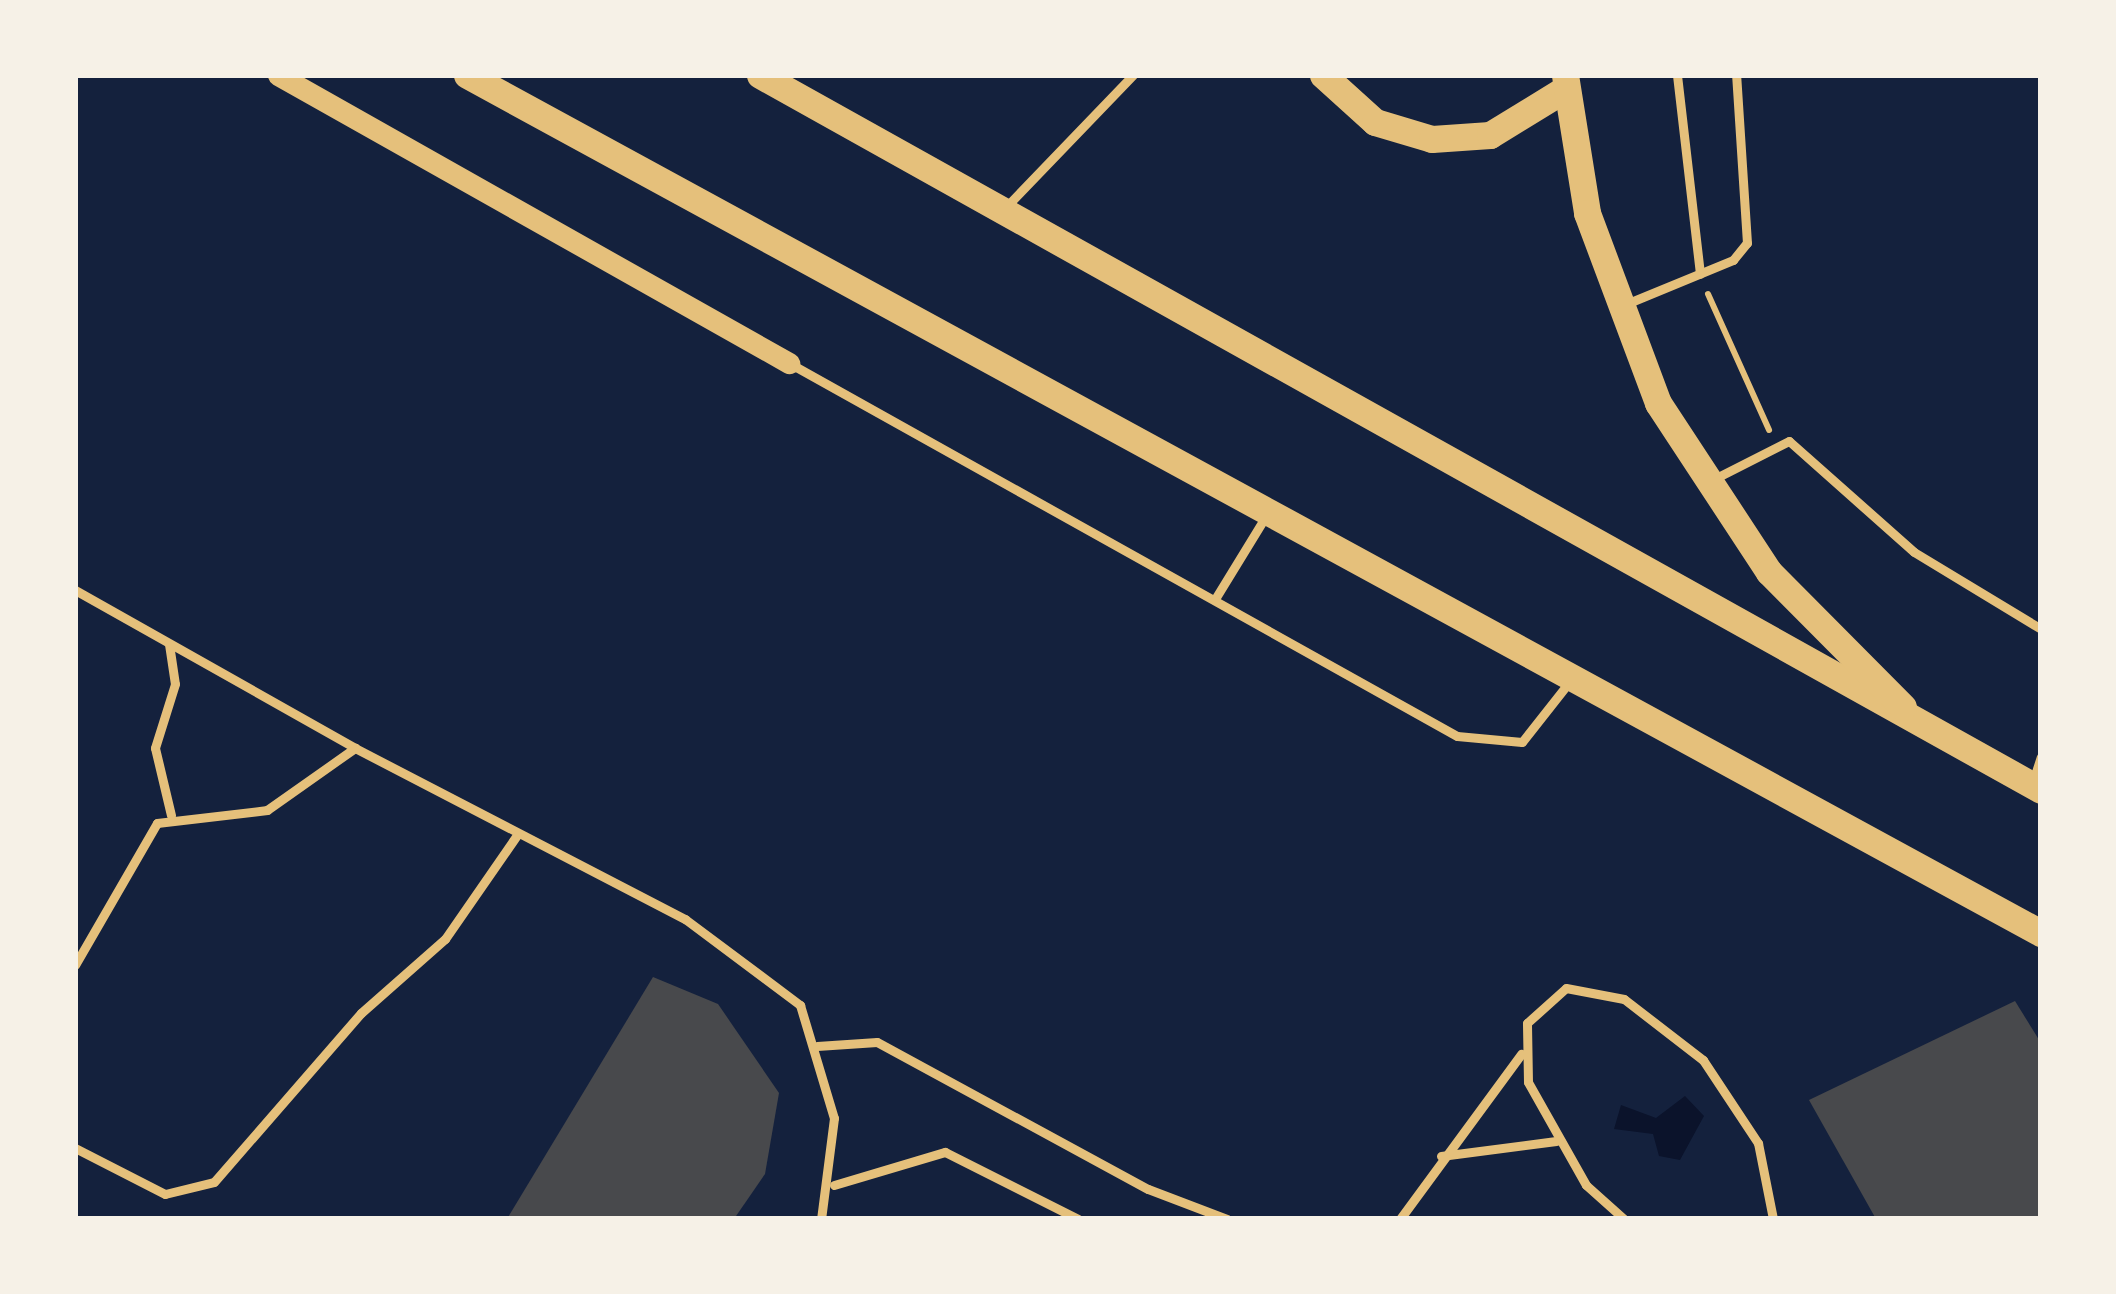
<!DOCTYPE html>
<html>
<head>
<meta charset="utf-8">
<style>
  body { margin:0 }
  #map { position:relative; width:2116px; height:1294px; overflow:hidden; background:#14213d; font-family:Rubik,sans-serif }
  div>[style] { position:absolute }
  .water>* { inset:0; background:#0b132b }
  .building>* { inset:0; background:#48494c }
  .path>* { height:6px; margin:-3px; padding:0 3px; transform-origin:3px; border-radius:3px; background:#e5c07b }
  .service>* { height:9px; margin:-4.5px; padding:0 4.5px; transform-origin:4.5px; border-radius:4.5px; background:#e5c07b }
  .tertiary>* { height:21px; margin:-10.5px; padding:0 10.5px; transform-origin:10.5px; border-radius:10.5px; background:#e5c07b }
  .primary>* { height:27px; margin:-13.5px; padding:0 13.5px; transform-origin:13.5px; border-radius:13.5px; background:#e5c07b }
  span { translate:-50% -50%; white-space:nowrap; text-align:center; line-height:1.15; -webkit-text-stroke:9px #f6f1e7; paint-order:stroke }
  .frame { position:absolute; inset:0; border:78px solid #f6f1e7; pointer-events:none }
</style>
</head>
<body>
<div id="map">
  <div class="water">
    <div style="clip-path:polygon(1685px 1096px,1704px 1116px,1680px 1160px,1659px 1156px,1653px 1134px,1614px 1129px,1621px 1105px,1656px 1118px)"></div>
  </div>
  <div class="building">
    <div style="clip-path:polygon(653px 977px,718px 1004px,779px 1093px,765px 1174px,734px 1219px,507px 1219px)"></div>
    <div style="clip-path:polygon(2015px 1001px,2041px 1043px,2041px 1219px,1876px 1219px,1809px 1100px)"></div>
  </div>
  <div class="path">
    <div style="left:1708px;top:294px;width:149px;rotate:65.8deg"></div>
  </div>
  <div class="service">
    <div style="left:1677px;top:75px;width:200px;rotate:83.4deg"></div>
    <div style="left:1004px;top:209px;width:186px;rotate:-46.1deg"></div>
    <div style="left:1626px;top:304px;width:116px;rotate:-22.4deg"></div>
    <div style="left:1733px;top:260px;width:22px;rotate:-51deg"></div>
    <div style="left:1747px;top:243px;width:168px;rotate:-93.7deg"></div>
    <div style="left:789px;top:363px;width:765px;rotate:29.18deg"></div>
    <div style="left:1457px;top:736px;width:65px;rotate:5.3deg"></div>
    <div style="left:1522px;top:742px;width:78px;rotate:-51.8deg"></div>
    <div style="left:1714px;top:479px;width:84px;rotate:-26.9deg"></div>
    <div style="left:1789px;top:441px;width:167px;rotate:41.6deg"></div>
    <div style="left:1914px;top:552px;width:149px;rotate:31.2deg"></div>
    <div style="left:75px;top:590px;width:322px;rotate:29.4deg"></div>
    <div style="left:1215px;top:599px;width:100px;rotate:-58.5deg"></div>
    <div style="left:169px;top:644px;width:40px;rotate:81.5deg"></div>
    <div style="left:175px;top:684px;width:67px;rotate:107.4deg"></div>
    <div style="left:155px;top:748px;width:69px;rotate:76.6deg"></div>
    <div style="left:2033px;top:781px;width:25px;rotate:-72deg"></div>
    <div style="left:75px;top:965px;width:164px;rotate:-60deg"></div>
    <div style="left:157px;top:823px;width:111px;rotate:-6.7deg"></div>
    <div style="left:267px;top:810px;width:108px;rotate:-35.2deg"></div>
    <div style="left:355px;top:748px;width:372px;rotate:27.4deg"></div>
    <div style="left:685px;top:919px;width:144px;rotate:36.8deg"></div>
    <div style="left:800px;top:1005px;width:118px;rotate:73.3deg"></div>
    <div style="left:834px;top:1118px;width:102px;rotate:97.3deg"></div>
    <div style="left:817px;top:1046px;width:60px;rotate:-3.8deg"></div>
    <div style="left:877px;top:1042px;width:308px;rotate:28.5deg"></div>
    <div style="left:1148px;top:1189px;width:85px;rotate:20.8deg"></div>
    <div style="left:75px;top:1148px;width:101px;rotate:27.1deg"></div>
    <div style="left:165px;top:1194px;width:50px;rotate:-13.8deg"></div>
    <div style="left:214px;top:1182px;width:224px;rotate:-49deg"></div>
    <div style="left:361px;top:1013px;width:112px;rotate:-41.4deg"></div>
    <div style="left:445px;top:939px;width:126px;rotate:-55.3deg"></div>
    <div style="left:1441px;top:1156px;width:116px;rotate:-7.4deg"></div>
    <div style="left:834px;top:1185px;width:116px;rotate:-16.6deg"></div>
    <div style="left:945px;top:1152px;width:149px;rotate:26.7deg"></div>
    <div style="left:1400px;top:1219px;width:205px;rotate:-53.7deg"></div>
    <div style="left:1624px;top:1219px;width:51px;rotate:-138.2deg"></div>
    <div style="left:1586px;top:1185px;width:118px;rotate:-119.4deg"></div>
    <div style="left:1528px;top:1082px;width:59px;rotate:-91deg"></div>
    <div style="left:1527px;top:1023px;width:52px;rotate:-41.9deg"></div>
    <div style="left:1566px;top:988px;width:59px;rotate:10.7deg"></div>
    <div style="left:1624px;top:999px;width:100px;rotate:37.7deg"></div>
    <div style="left:1703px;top:1060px;width:100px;rotate:56.5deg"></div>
    <div style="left:1758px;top:1143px;width:77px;rotate:78.8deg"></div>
  </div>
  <div class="tertiary">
    <div style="left:278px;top:75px;width:587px;rotate:29.41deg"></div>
  </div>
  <div class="primary">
    <div style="left:467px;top:75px;width:1793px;rotate:28.6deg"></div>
    <div style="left:760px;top:75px;width:1467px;rotate:29.17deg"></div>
    <div style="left:1323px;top:75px;width:70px;rotate:42.1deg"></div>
    <div style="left:1375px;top:122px;width:59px;rotate:16.6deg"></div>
    <div style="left:1432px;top:139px;width:58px;rotate:-3.9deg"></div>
    <div style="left:1490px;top:135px;width:88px;rotate:-31.5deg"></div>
    <div style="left:1565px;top:75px;width:140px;rotate:80.9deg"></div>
    <div style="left:1587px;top:213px;width:203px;rotate:69.5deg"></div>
    <div style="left:1658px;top:403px;width:202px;rotate:56.7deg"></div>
    <div style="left:1769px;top:572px;width:190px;rotate:45.2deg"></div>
  </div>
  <div class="frame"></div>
</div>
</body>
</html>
